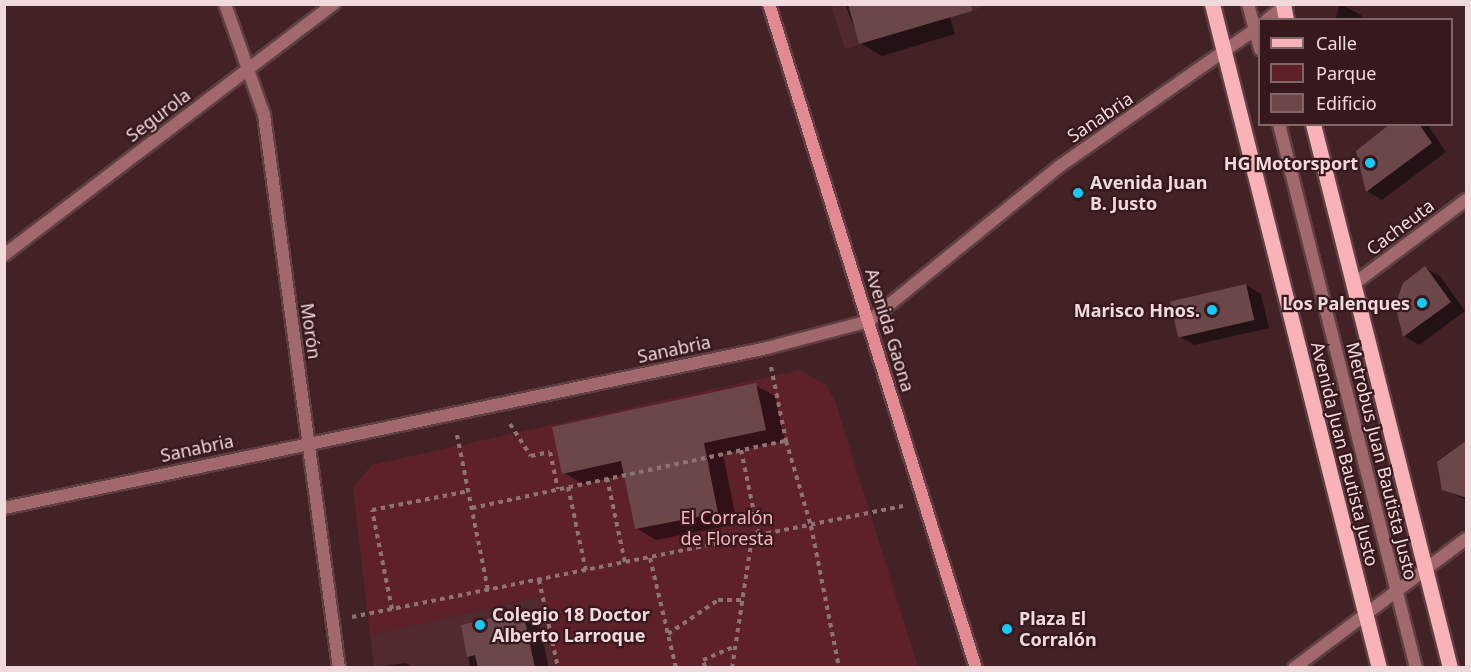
<!DOCTYPE html>
<html>
<head>
<meta charset="utf-8">
<style>
  body { margin:0 }
  #map { position:relative; width:1471px; height:672px; overflow:hidden; background:#422225; font-family:"Noto Sans",sans-serif }
  div>[style] { position:absolute }
  .built>* { inset:0; background:#502a2e }
  .green>* { inset:0; background:#5e212a }
  .shadow>* { inset:0; background:#0007 }
  .building>* { inset:0; background:#6b474a; transform-origin:0 0 }
  .path>* { height:4px; margin-top:-2px; transform-origin:0; background:repeating-linear-gradient(90deg,#8e7375 0 4.5px,transparent 0 9px) }
  .roads { filter:drop-shadow(2px 0 #5e3f42) drop-shadow(-2px 0 #5e3f42) drop-shadow(0 2px #5e3f42) drop-shadow(0 -2px #5e3f42) }
  .service>* { height:12px; margin:-6px; padding:0 6px; transform-origin:6px; border-radius:6px; background:#a1686d }
  .minor>* { height:12px; margin:-6px; padding:0 6px; transform-origin:6px; border-radius:6px; background:#a1686d }
  .tertiary>* { height:12px; margin:-6px; padding:0 6px; transform-origin:6px; border-radius:6px; background:#a1686d }
  .secondary>* { height:12px; margin:-6px; padding:0 6px; transform-origin:6px; border-radius:6px; background:#e28991 }
  .primary>* { height:15px; margin:-7.5px; padding:0 7.5px; transform-origin:7.5px; border-radius:7.5px; background:#f9b3b8 }
  .dots>* { width:16px; height:16px; translate:-50% -50%; box-sizing:border-box; border:3px solid #37181c; border-radius:50% }
  span { translate:-50% -50%; white-space:nowrap; text-align:center; line-height:1.15; -webkit-text-stroke:4.5px #37181c; paint-order:stroke }
  .street-label { font-size:18px; color:#f0dadb }
  .poi-label { font-size:18px; color:#f0dadb; font-weight:700 }
  .right { translate:-100% -50%; text-align:right }
  .left { translate:0 -50%; text-align:left }
  .park-label { font-size:18px; color:#f9b6bb }
  .frame { position:absolute; inset:0; border:6px solid #f0dadb; pointer-events:none }
  .legend { position:absolute; left:1258px; top:18px; width:195px; height:108px; box-sizing:border-box; background:#37181c; border:2px solid #816668; margin:0; padding:8px 10px; list-style:none; font-size:18px; color:#f0dadb }
  .legend li { display:flex; align-items:center; gap:12px; height:30px }
  .legend b { width:30px; border:2px solid #816668 }
</style>
</head>
<body>
<div id="map">
  <div class="built">
    <div style="clip-path:polygon(831px 5px,990px 5px,845px 49px)"></div>
    <div style="clip-path:polygon(539px 597px,555px 667px,374px 667px,370px 635px)"></div>
  </div>
  <div class="green">
    <div style="clip-path:polygon(800px 370px,826px 385px,835px 401px,918px 667px,555px 667px,539px 597px,370px 635px,353px 487px,372px 465px)"></div>
  </div>
  <div class="shadow">
    <div style="clip-path:polygon(845px 4px,946px 4px,955px 34px,882px 56px,860px 43px)"></div>
    <div style="clip-path:polygon(1340px 4px,1361px 15px,1364px 20px,1335px 20px)"></div>
    <div style="clip-path:polygon(1393px 124px,1427px 124px,1446px 152px,1382px 200px,1367px 191px,1357px 151px)"></div>
    <div style="clip-path:polygon(1425px 268px,1440px 276px,1465px 311px,1419px 345px,1404px 336px,1397px 305px)"></div>
    <div style="clip-path:polygon(1246px 285px,1261px 294px,1269px 328px,1194px 345px,1179px 336px)"></div>
    <div style="clip-path:polygon(755px 385px,775px 396px,785px 441px,723px 454px,737px 524px,656px 540px,636px 528px,625px 475px,583px 484px,564px 473px)"></div>
    <div style="clip-path:polygon(1466px 442px,1466px 500px,1443px 489px)"></div>
    <div style="clip-path:polygon(523px 613px,539px 622px,549px 668px,470px 668px,463px 626px)"></div>
    <div style="clip-path:polygon(406px 663px,414px 668px,375px 668px,375px 667px)"></div>
  </div>
  <div class="building">
    <div style="clip-path:polygon(848px 4px,971px 4px,972px 11px,859px 44px)"></div>
    <div style="clip-path:polygon(1390px 124px,1419px 124px,1432px 143px,1366px 192px,1356px 151px)"></div>
    <div style="clip-path:polygon(1425px 266px,1451px 302px,1403px 337px,1395px 305px,1403px 283px)"></div>
    <div style="left:1246px;top:284px;width:37px;height:78px;rotate:77deg"></div>
    <div style="clip-path:polygon(756px 383px,766px 430px,704px 443px,718px 513px,635px 529px,621px 461px,562px 474px,552px 427px)"></div>
    <div style="clip-path:polygon(1467px 440px,1467px 498px,1442px 490px,1437px 462px)"></div>
    <div style="clip-path:polygon(523px 611px,535px 668px,478px 668px,475px 655px,467px 657px,461px 625px)"></div>
  </div>
  <div class="path">
    <div style="left:771px;top:367px;width:76px;rotate:78.5deg"></div>
    <div style="left:786px;top:441px;width:89px;rotate:73.6deg"></div>
    <div style="left:811px;top:526px;width:145px;rotate:78.8deg"></div>
    <div style="left:510px;top:424px;width:38px;rotate:57deg"></div>
    <div style="left:531px;top:456px;width:19px;rotate:-12deg"></div>
    <div style="left:550px;top:452px;width:38px;rotate:78deg"></div>
    <div style="left:457px;top:435px;width:158px;rotate:78.7deg"></div>
    <div style="left:741px;top:450px;width:88px;rotate:78.2deg"></div>
    <div style="left:607px;top:478px;width:87px;rotate:78deg"></div>
    <div style="left:568px;top:487px;width:86px;rotate:77.9deg"></div>
    <div style="left:472px;top:508px;width:320px;rotate:-12.1deg"></div>
    <div style="left:650px;top:558px;width:113px;rotate:76.7deg"></div>
    <div style="left:539px;top:580px;width:90px;rotate:77.8deg"></div>
    <div style="left:392px;top:609px;width:101px;rotate:-101.4deg"></div>
    <div style="left:372px;top:510px;width:99px;rotate:-11.1deg"></div>
    <div style="left:352px;top:617px;width:562px;rotate:-11.39deg"></div>
    <div style="left:668px;top:634px;width:60px;rotate:-34.2deg"></div>
    <div style="left:718px;top:600px;width:24px"></div>
    <div style="left:705px;top:667px;width:7px;rotate:-106deg"></div>
    <div style="left:703px;top:660px;width:34px;rotate:-23deg"></div>
    <div style="left:732px;top:668px;width:133px;rotate:-81.3deg"></div>
  </div>
  <div class="roads">
    <div class="service">
      <div style="left:1248px;top:4px;width:47px;rotate:75.1deg"></div>
      <div style="left:1279px;top:124px;width:561px;rotate:75.86deg"></div>
    </div>
    <div class="minor">
      <div style="left:225px;top:4px;width:118px;rotate:70.6deg"></div>
      <div style="left:264px;top:115px;width:558px;rotate:82.28deg"></div>
      <div style="left:1355px;top:283px;width:139px;rotate:-36.8deg"></div>
      <div style="left:4px;top:508px;width:780px;rotate:-11.84deg"></div>
      <div style="left:767px;top:348px;width:106px;rotate:-14.8deg"></div>
      <div style="left:1294px;top:668px;width:215px;rotate:-36.9deg"></div>
    </div>
    <div class="tertiary">
      <div style="left:1267px;top:20px;width:26px;rotate:-39deg"></div>
      <div style="left:4px;top:255px;width:415px;rotate:-37.3deg"></div>
      <div style="left:869px;top:321px;width:246px;rotate:-39.1deg"></div>
      <div style="left:1060px;top:166px;width:244px;rotate:-35deg"></div>
    </div>
    <div class="secondary">
      <div style="left:769px;top:4px;width:696px;rotate:72.69deg"></div>
    </div>
    <div class="primary">
      <div style="left:1212px;top:4px;width:685px;rotate:75.88deg"></div>
      <div style="left:1283px;top:4px;width:16px;rotate:79deg"></div>
      <div style="left:1313px;top:124px;width:561px;rotate:75.86deg"></div>
    </div>
  </div>
  <div class="dots">
    <div style="left:1370px;top:163px;background:#14cafb"></div>
    <div style="left:1078px;top:193px;background:#14cafb"></div>
    <div style="left:1422px;top:303px;background:#14cafb"></div>
    <div style="left:1212px;top:310px;background:#14cafb"></div>
    <div style="left:480px;top:625px;background:#14cafb"></div>
    <div style="left:1007px;top:629px;background:#14cafb"></div>
  </div>
  <div class="street-label">
    <span style="left:158px;top:115px;rotate:-37deg">Segurola</span>
    <span style="left:1100px;top:117px;rotate:-34deg">Sanabria</span>
    <span style="left:1400px;top:227px;rotate:-37deg">Cacheuta</span>
    <span style="left:890px;top:330px;rotate:73deg">Avenida Gaona</span>
    <span style="left:311px;top:331px;rotate:82deg">Morón</span>
    <span style="left:674px;top:349px;rotate:-12deg">Sanabria</span>
    <span style="left:197px;top:448px;rotate:-12deg">Sanabria</span>
    <span style="left:1345px;top:454px;rotate:76deg">Avenida Juan Bautista Justo</span>
    <span style="left:1382px;top:461px;rotate:76deg">Metrobus Juan Bautista Justo</span>
  </div>
  <div class="poi-label">
    <span class="right" style="left:1358px;top:163px">HG Motorsport</span>
    <span class="left" style="left:1090px;top:193px">Avenida Juan<br>B. Justo</span>
    <span class="right" style="left:1410px;top:303px">Los Palenques</span>
    <span class="right" style="left:1200px;top:310px">Marisco Hnos.</span>
    <span class="left" style="left:492px;top:625px">Colegio 18 Doctor<br>Alberto Larroque</span>
    <span class="left" style="left:1019px;top:629px">Plaza El<br>Corralón</span>
  </div>
  <div class="park-label">
    <span style="left:727px;top:528px">El Corralón<br>de Floresta</span>
  </div>
  <div class="frame"></div>
  <ul class="legend">
  <li><b style="height:8px;background:#f9b3b8"></b>Calle</li>
  <li><b style="height:16px;background:#5e212a"></b>Parque</li>
  <li><b style="height:16px;background:#6b474a"></b>Edificio</li>
  </ul>
</div>
</body>
</html>
